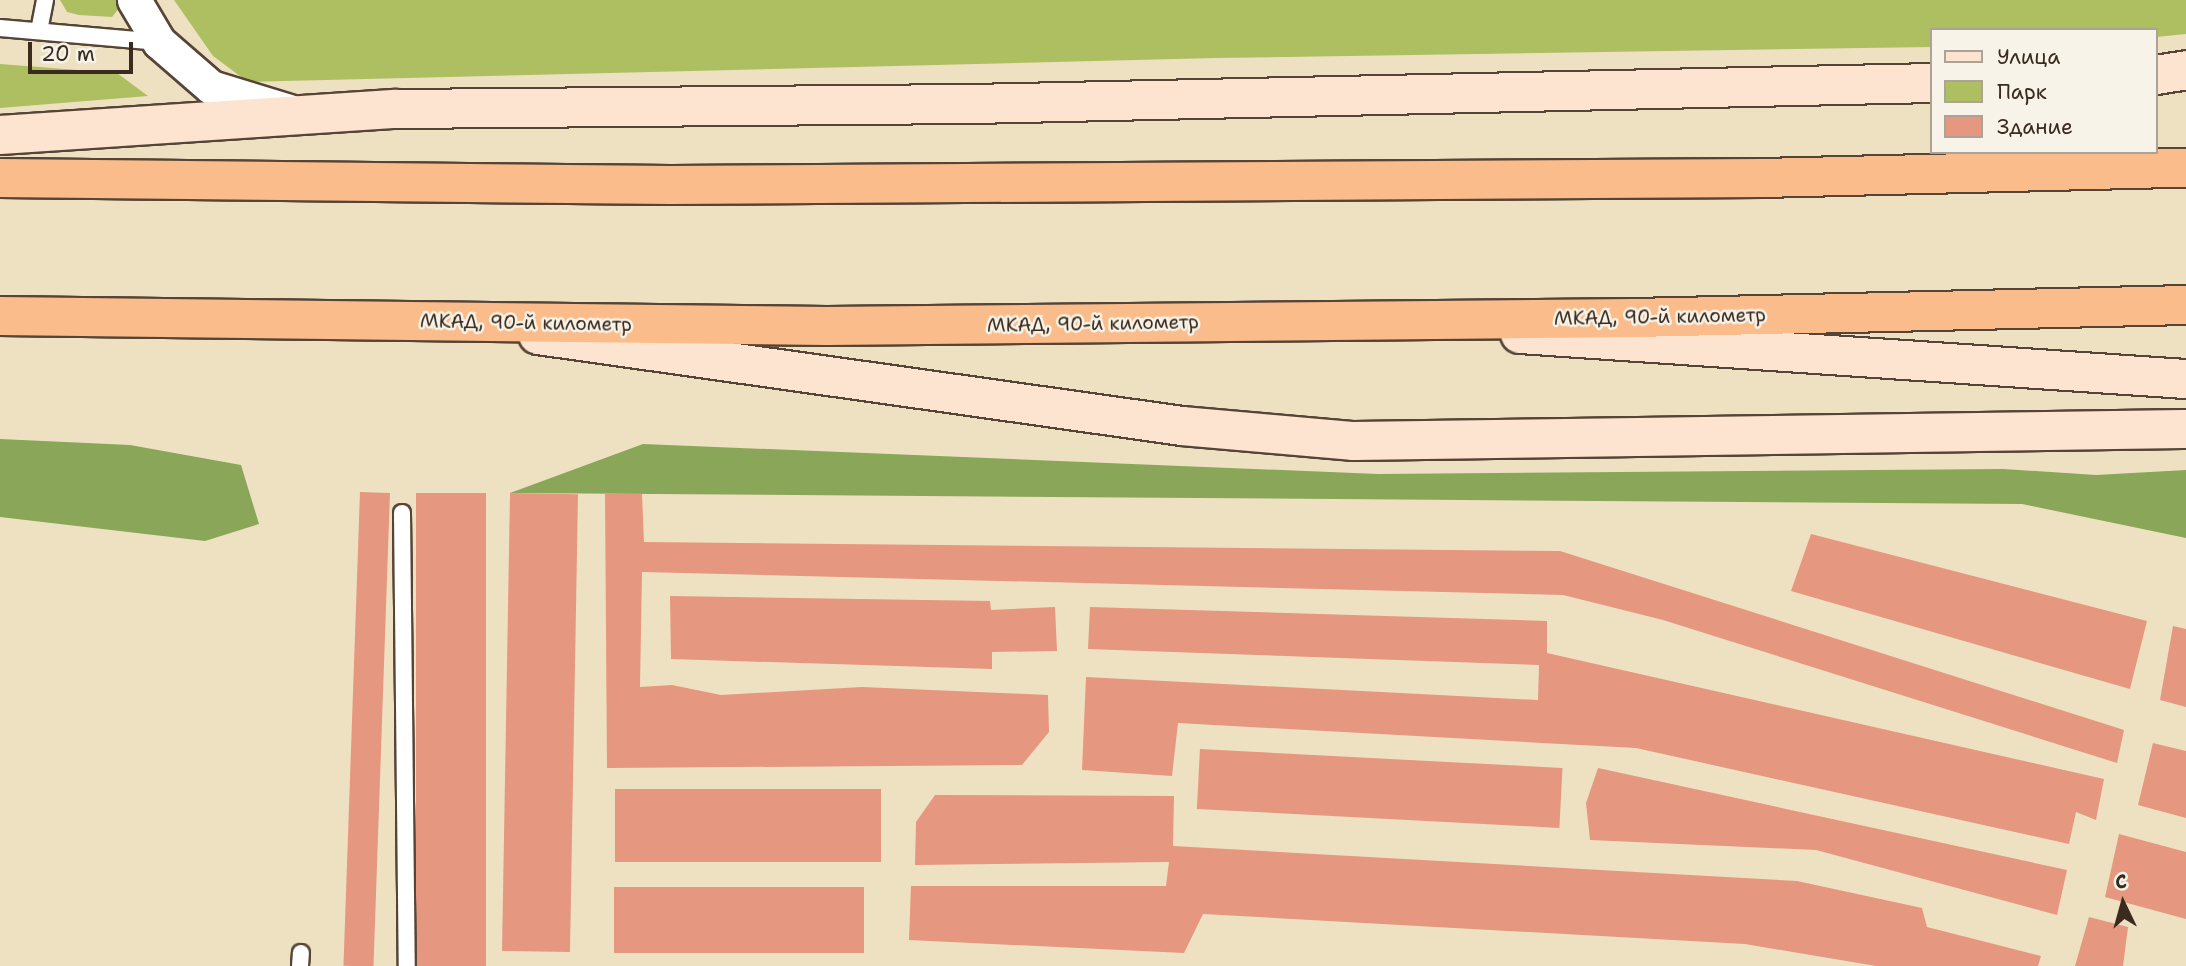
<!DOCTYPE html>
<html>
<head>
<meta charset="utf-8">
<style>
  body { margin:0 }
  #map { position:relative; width:2186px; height:966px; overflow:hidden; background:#eee1c2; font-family:"Shantell Sans",sans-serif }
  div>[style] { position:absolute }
  .green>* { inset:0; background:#aebf62 }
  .forest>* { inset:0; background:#8aa658 }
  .building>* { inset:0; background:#e5977f; transform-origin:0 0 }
  .roads { filter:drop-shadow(2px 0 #564537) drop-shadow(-2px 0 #564537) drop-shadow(0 2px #564537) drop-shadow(0 -2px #564537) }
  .service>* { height:16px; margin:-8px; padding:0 8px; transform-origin:8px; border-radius:8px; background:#fff }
  .minor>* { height:33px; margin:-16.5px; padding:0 16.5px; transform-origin:16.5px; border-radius:16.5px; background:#fff }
  .secondary>* { height:38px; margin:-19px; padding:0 19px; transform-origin:19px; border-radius:19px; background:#fde4d0 }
  .trunk>* { height:38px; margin:-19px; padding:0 19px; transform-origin:19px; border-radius:19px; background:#f9bc8a }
  span { translate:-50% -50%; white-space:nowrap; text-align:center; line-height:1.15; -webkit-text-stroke:5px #f7f3e8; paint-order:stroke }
  .street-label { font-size:19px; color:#3b2a1e }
  .legend { position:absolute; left:1930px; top:28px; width:228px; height:126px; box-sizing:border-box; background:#f7f3e8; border:2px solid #aca397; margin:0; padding:9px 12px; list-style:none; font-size:21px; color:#3b2a1e }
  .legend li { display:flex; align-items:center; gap:14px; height:35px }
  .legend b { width:35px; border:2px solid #aca397 }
  .north { position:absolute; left:2088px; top:868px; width:70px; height:70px; -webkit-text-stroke:5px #f7f3e8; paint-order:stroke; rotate:355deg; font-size:19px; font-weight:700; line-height:28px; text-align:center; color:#3b2a1e }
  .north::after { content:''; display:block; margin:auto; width:24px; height:32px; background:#3b2a1e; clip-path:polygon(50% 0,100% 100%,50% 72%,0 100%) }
  .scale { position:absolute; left:28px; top:42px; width:105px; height:32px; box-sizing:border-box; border:4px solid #3b2a1e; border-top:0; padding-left:9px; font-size:21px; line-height:24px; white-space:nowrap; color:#3b2a1e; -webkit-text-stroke:5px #f7f3e8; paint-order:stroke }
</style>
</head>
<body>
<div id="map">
  <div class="green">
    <div style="clip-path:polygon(60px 0,117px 0,120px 7px,112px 17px,79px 15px,67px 12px)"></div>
    <div style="clip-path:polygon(174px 0,2186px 0,2186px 34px,2156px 37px,2156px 30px,1932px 30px,1932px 47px,1215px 58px,248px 82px,213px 56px)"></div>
    <div style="clip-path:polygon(0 64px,117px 73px,148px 96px,0 108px)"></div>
  </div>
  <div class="forest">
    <div style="clip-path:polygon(0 439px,130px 445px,241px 465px,259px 524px,205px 541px,0 517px)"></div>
    <div style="clip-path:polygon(643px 444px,1378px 474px,2003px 469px,2096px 475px,2186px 470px,2186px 538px,2022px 504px,510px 493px)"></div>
  </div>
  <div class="building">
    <div style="left:360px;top:492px;width:30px;height:474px;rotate:2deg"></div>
    <div style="left:416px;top:493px;width:70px;height:473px"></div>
    <div style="left:510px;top:493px;width:68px;height:458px;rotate:1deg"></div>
    <div style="clip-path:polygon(605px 494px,642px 494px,644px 542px,1560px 551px,2124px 730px,2117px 763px,1663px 620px,1563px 595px,642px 572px,640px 687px,672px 685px,721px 695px,862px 687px,1048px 695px,1049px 732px,1022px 765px,607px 768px)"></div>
    <div style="clip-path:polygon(1811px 534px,2147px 621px,2130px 689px,1791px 591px)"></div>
    <div style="clip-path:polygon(670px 596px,990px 601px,991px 610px,1055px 607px,1057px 651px,992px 652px,992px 669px,671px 659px)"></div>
    <div style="clip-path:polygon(1090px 607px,1547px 621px,1547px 653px,2104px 779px,2096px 820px,2076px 812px,2069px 844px,1636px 748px,1178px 723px,1172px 776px,1082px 770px,1086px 677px,1538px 700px,1539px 665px,1088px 649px)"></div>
    <div style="clip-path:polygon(2173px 626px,2186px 629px,2186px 707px,2160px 700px)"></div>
    <div style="clip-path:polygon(2153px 743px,2186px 751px,2186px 818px,2138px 805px)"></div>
    <div style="left:1200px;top:749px;width:363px;height:60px;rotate:3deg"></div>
    <div style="clip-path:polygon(1598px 768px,2067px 870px,2057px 915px,1816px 850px,1590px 840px,1586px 803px)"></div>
    <div style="left:881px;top:789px;width:73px;height:266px;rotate:90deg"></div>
    <div style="clip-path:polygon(935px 795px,1174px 796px,1173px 846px,1797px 881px,1922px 908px,1927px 927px,2041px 956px,2038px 966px,1876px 966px,1745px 944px,1203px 914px,1184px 953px,909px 940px,911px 886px,1166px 886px,1169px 862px,915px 865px,916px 822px)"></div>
    <div style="clip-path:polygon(2119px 834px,2186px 852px,2186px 919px,2105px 897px)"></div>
    <div style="left:864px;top:887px;width:66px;height:250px;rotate:90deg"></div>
    <div style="clip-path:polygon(2089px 917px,2128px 927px,2123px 966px,2075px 966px)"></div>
  </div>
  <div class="roads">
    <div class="service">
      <div style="left:0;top:28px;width:160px;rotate:5deg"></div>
      <div style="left:39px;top:31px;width:32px;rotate:-79deg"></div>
      <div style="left:402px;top:513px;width:453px;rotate:89.4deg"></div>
      <div style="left:300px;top:966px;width:13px;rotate:-86deg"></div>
    </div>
    <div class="minor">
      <div style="left:134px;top:0;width:49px;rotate:59.2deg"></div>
      <div style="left:159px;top:42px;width:69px;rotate:40.9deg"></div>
      <div style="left:211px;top:87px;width:82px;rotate:17.1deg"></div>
    </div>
    <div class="secondary">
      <div style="left:2156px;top:75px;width:30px;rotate:-9deg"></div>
      <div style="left:0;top:135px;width:397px;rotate:-3.8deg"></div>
      <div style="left:396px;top:109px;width:576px;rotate:-0.5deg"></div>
      <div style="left:972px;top:104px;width:960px;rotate:-1.25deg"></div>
      <div style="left:1520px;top:334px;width:668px;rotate:3.87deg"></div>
      <div style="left:538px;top:335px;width:650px;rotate:8.04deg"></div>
      <div style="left:1182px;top:426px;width:173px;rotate:5deg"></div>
      <div style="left:1354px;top:441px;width:832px;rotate:-0.83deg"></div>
    </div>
    <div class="trunk">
      <div style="left:0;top:178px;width:671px;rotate:0.6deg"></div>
      <div style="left:671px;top:185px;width:1091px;rotate:-0.37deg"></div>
      <div style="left:1762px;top:178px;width:424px;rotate:-1.4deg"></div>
      <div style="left:0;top:316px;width:827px;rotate:0.69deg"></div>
      <div style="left:827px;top:326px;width:808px;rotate:-0.57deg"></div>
      <div style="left:1635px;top:318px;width:551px;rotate:-1.35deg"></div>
    </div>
  </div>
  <div class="street-label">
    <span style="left:1660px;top:317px;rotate:-1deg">МКАД, 90-й километр</span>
    <span style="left:526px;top:323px;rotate:1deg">МКАД, 90-й километр</span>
    <span style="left:1093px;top:324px;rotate:-1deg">МКАД, 90-й километр</span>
  </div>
  <ul class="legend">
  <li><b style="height:9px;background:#fde4d0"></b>Улица</li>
  <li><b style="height:19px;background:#aebf62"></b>Парк</li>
  <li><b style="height:19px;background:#e5977f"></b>Здание</li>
  </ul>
  <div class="north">С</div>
  <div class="scale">20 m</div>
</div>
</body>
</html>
